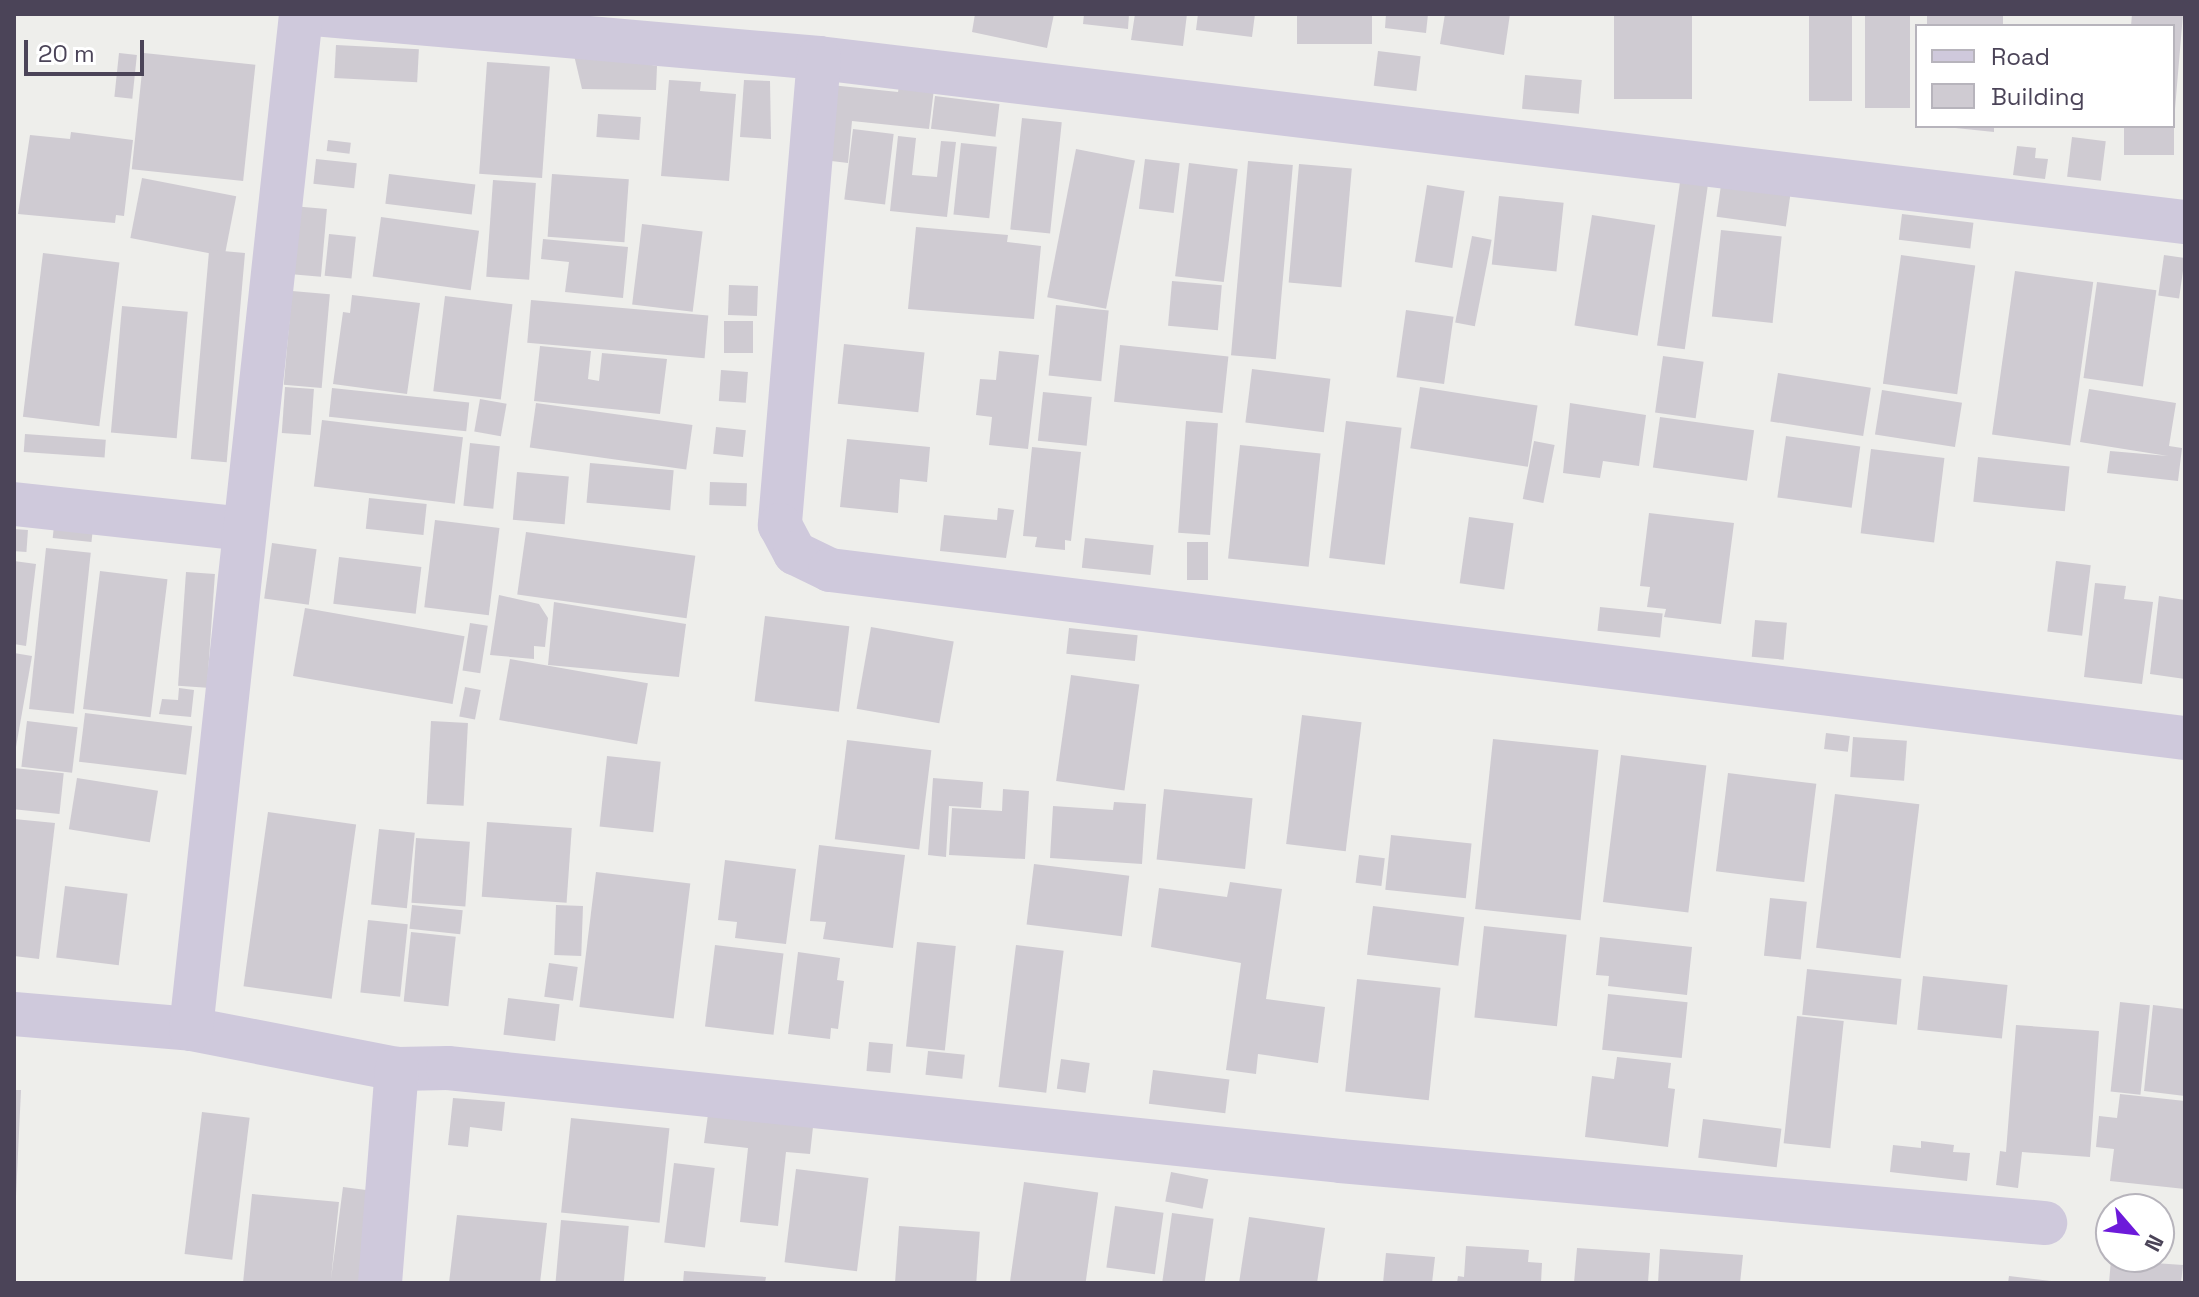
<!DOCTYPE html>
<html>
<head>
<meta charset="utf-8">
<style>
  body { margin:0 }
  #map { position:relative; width:2199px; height:1297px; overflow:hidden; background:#eeeeeb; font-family:"Space Grotesk",sans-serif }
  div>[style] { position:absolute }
  .building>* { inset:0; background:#cfcbd2; transform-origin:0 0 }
  .minor>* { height:44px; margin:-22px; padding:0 22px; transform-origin:22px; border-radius:22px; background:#cfc9dc }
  span { translate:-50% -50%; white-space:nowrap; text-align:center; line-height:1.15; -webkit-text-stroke:6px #fff; paint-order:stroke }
  .frame { position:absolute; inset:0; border:16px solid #4b4458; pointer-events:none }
  .legend { position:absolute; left:1915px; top:24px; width:260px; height:104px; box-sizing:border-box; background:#fff; border:2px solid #b7b4bc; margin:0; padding:10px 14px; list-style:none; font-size:24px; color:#4b4458 }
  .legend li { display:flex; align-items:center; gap:16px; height:40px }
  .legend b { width:40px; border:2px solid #b7b4bc }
  .north { position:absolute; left:2095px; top:1193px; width:80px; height:80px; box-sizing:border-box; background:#fff; border:2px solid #b7b4bc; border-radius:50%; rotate:118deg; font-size:22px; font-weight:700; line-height:32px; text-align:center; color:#4b4458 }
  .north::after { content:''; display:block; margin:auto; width:28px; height:36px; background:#6d1ada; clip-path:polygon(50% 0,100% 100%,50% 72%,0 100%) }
  .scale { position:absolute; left:24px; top:40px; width:120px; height:36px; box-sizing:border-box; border:4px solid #4b4458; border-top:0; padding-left:10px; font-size:24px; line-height:28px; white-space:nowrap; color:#4b4458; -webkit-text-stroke:6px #fff; paint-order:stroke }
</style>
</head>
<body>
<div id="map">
  <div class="building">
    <div style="clip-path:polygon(975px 14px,1054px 14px,1047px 48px,972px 32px)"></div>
    <div style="clip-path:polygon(1084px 14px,1129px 14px,1128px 29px,1083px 24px)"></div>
    <div style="clip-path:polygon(1135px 14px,1187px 14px,1183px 46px,1131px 40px)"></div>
    <div style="clip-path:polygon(1198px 14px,1255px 14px,1252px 37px,1196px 30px)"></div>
    <div style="left:1297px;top:14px;width:75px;height:30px"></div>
    <div style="clip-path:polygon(1386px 14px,1428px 14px,1426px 33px,1385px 28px)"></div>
    <div style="clip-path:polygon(1445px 14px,1510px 14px,1504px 55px,1440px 44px)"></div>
    <div style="left:1614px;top:14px;width:78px;height:85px"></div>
    <div style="left:1809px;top:14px;width:43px;height:87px"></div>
    <div style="left:1865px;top:14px;width:45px;height:94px"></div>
    <div style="left:1927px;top:14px;width:76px;height:12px"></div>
    <div style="clip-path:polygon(2132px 14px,2183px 14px,2175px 109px,2173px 26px,2131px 26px)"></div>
    <div style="left:336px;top:45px;width:83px;height:33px;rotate:3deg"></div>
    <div style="clip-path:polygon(573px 51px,657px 66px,656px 90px,582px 89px)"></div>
    <div style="left:1378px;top:51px;width:43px;height:35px;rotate:7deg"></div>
    <div style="left:119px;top:53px;width:18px;height:44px;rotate:6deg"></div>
    <div style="left:144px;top:53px;width:112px;height:117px;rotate:6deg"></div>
    <div style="left:487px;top:62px;width:63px;height:112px;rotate:4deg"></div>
    <div style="left:1525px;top:75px;width:57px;height:34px;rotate:5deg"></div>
    <div style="clip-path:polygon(669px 80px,701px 82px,700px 91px,736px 94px,729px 181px,661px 176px)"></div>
    <div style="clip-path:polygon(744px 80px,770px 81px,771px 139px,740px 137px)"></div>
    <div style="clip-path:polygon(831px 85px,898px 92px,899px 86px,934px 89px,929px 129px,852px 121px,848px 163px,823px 160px)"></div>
    <div style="left:935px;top:96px;width:65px;height:33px;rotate:7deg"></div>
    <div style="left:598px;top:114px;width:43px;height:23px;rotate:4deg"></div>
    <div style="left:1022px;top:118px;width:40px;height:112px;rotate:6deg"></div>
    <div style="clip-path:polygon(1936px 126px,1994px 126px,1994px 132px)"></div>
    <div style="left:2124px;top:126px;width:50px;height:29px"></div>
    <div style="left:853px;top:129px;width:41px;height:71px;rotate:7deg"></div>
    <div style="clip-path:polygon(71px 132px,133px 140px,124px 216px,116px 215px,115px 223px,18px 214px,30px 135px,70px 139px)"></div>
    <div style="clip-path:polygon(898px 136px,916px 138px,912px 175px,937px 177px,941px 141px,956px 142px,947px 217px,890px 211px)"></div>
    <div style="left:2072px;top:137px;width:34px;height:40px;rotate:7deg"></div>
    <div style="left:328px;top:140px;width:23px;height:11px;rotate:7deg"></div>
    <div style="left:961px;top:143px;width:36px;height:72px;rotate:6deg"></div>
    <div style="clip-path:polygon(2017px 146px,2036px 148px,2035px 158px,2048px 159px,2045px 179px,2013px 175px)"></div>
    <div style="left:1076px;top:149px;width:60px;height:151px;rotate:11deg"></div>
    <div style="left:316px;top:159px;width:41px;height:25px;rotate:6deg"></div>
    <div style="left:1145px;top:159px;width:35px;height:50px;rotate:7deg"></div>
    <div style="left:1248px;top:161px;width:45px;height:195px;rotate:5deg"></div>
    <div style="left:1189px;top:163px;width:49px;height:114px;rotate:7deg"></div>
    <div style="left:1299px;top:164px;width:53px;height:119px;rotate:5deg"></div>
    <div style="left:389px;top:174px;width:87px;height:30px;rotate:7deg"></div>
    <div style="left:552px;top:174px;width:77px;height:63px;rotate:4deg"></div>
    <div style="left:142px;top:178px;width:96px;height:61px;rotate:11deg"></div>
    <div style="left:493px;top:180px;width:43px;height:97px;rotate:4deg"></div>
    <div style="left:1680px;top:182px;width:28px;height:165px;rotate:8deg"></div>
    <div style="left:1427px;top:185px;width:38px;height:78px;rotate:9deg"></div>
    <div style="left:1721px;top:185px;width:70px;height:32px;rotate:8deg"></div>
    <div style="left:1499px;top:196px;width:65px;height:69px;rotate:6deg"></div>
    <div style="left:292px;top:206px;width:35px;height:68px;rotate:5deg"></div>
    <div style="left:1902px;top:214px;width:72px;height:26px;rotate:7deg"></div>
    <div style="left:1592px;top:215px;width:64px;height:112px;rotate:9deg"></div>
    <div style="left:381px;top:217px;width:99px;height:60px;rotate:8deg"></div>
    <div style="left:642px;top:224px;width:61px;height:81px;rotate:7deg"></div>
    <div style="clip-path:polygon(916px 227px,1008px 235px,1007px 242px,1041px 246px,1034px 319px,908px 309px)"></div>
    <div style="left:1721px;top:230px;width:61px;height:87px;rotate:6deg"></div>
    <div style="left:329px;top:234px;width:27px;height:42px;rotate:6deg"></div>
    <div style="left:1472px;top:236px;width:20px;height:88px;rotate:11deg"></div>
    <div style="clip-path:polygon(543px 239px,628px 247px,623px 298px,565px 292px,569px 262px,541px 259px)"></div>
    <div style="left:43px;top:253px;width:77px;height:165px;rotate:7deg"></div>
    <div style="left:245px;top:253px;width:210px;height:36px;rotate:95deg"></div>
    <div style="left:1901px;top:255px;width:75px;height:130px;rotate:8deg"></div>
    <div style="left:2164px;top:255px;width:21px;height:41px;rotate:8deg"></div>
    <div style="left:2015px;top:271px;width:79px;height:165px;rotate:8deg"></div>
    <div style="left:1172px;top:281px;width:50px;height:45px;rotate:5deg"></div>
    <div style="left:2097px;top:282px;width:60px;height:97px;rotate:8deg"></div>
    <div style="left:729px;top:285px;width:29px;height:30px;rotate:2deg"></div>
    <div style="left:292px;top:291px;width:38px;height:94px;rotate:5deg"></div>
    <div style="clip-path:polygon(352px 295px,420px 303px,407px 394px,333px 384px,343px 312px,350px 313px)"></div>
    <div style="left:445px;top:296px;width:68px;height:96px;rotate:7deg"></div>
    <div style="left:531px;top:300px;width:178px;height:43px;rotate:5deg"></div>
    <div style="left:1056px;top:305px;width:53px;height:71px;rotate:6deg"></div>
    <div style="left:122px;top:306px;width:66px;height:127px;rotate:5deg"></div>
    <div style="left:1406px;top:310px;width:48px;height:68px;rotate:8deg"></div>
    <div style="left:724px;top:321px;width:29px;height:32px"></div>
    <div style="left:844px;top:344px;width:81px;height:60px;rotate:6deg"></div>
    <div style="left:1120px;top:345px;width:109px;height:57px;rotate:6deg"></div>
    <div style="clip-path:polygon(540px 346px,591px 351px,588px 379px,599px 381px,602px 353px,667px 359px,660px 414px,534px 401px)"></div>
    <div style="clip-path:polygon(999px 351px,1039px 355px,1028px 449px,989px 445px,992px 417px,976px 415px,980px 379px,996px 380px)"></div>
    <div style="left:1663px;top:356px;width:41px;height:57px;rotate:8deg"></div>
    <div style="left:1252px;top:369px;width:79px;height:54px;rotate:7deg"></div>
    <div style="left:721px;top:370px;width:27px;height:31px;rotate:4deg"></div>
    <div style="left:1778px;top:373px;width:94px;height:49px;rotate:9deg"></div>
    <div style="left:285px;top:387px;width:29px;height:46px;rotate:4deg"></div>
    <div style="left:1420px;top:387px;width:119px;height:62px;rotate:9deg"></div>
    <div style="left:332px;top:388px;width:138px;height:29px;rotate:6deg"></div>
    <div style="clip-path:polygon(2089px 389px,2176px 403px,2169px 446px,2182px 448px,2178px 481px,2107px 473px,2110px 451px,2168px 456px,2080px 442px)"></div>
    <div style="left:1882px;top:390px;width:81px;height:45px;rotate:9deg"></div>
    <div style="left:1043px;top:392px;width:49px;height:49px;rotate:6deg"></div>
    <div style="left:480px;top:399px;width:27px;height:33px;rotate:10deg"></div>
    <div style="left:536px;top:403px;width:158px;height:45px;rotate:8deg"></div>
    <div style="clip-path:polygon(1570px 403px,1646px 415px,1639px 466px,1603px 461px,1600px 478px,1563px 473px)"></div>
    <div style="left:1660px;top:417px;width:95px;height:51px;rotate:8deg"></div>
    <div style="left:322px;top:420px;width:142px;height:67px;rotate:7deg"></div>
    <div style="left:1186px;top:421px;width:32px;height:112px;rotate:4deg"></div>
    <div style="left:1346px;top:421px;width:56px;height:138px;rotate:7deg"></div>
    <div style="left:716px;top:427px;width:30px;height:27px;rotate:6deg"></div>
    <div style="left:25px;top:434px;width:81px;height:18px;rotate:4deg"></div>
    <div style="left:1786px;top:436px;width:75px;height:62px;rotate:8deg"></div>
    <div style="clip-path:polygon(847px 439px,930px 447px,927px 482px,900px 479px,898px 513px,840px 507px)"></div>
    <div style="left:1534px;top:441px;width:21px;height:59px;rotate:11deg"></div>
    <div style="left:470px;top:443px;width:30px;height:63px;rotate:6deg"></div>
    <div style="left:1240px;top:445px;width:81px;height:114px;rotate:6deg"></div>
    <div style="clip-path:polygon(1032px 447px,1081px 452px,1071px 541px,1065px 540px,1065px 550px,1035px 547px,1037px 537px,1023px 536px)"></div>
    <div style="left:1871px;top:449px;width:74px;height:85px;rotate:7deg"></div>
    <div style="left:1978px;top:457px;width:92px;height:45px;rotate:6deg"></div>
    <div style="left:590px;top:463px;width:84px;height:40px;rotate:5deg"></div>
    <div style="left:517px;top:472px;width:52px;height:48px;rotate:5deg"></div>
    <div style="left:710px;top:482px;width:37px;height:23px;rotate:2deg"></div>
    <div style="left:369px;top:498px;width:58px;height:31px;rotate:6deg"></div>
    <div style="clip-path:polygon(998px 508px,1014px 510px,1006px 558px,940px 551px,944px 515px,997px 520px)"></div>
    <div style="clip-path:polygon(1649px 513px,1734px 523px,1721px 624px,1664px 617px,1666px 609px,1647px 607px,1650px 587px,1640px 586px)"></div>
    <div style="left:55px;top:516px;width:39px;height:22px;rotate:6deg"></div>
    <div style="left:1469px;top:517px;width:45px;height:67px;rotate:8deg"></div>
    <div style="left:435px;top:520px;width:65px;height:88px;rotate:7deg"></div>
    <div style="left:14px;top:529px;width:14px;height:22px;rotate:4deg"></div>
    <div style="left:526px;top:532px;width:171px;height:63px;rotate:8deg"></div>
    <div style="left:1085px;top:538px;width:69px;height:30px;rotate:6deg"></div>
    <div style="left:1187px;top:542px;width:21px;height:38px"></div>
    <div style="left:272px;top:543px;width:45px;height:56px;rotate:8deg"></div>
    <div style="left:46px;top:548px;width:45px;height:162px;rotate:6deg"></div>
    <div style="left:339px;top:557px;width:83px;height:47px;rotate:7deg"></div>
    <div style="clip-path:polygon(14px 561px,36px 564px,26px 646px,14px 644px)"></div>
    <div style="left:2056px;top:561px;width:35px;height:71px;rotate:7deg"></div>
    <div style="left:100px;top:571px;width:68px;height:139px;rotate:7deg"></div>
    <div style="left:186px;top:572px;width:29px;height:114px;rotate:4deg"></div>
    <div style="clip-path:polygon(2095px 583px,2126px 586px,2124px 599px,2153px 602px,2142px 684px,2084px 677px)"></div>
    <div style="clip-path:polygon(499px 595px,539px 604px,548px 618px,545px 647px,534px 646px,534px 659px,490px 655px)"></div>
    <div style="clip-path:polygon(2159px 596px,2185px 600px,2185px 679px,2150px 674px)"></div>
    <div style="clip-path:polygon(554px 602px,686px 624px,679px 677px,548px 665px)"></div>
    <div style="left:1600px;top:607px;width:63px;height:24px;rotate:6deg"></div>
    <div style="left:305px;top:608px;width:162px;height:69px;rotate:10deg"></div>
    <div style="left:765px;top:616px;width:85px;height:86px;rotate:7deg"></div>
    <div style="left:1755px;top:620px;width:32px;height:37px;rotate:5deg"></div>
    <div style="left:470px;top:623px;width:18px;height:48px;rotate:9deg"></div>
    <div style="left:871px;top:627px;width:84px;height:83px;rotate:10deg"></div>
    <div style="left:1069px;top:628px;width:69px;height:26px;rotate:6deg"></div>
    <div style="clip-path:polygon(14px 653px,32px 656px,16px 747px,14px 747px)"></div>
    <div style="left:510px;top:659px;width:140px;height:62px;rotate:10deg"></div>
    <div style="left:1071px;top:675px;width:69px;height:107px;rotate:8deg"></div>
    <div style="left:465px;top:687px;width:16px;height:30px;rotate:11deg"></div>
    <div style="clip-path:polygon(179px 688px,194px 690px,191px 717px,159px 714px,162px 699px,178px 700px)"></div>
    <div style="left:85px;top:713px;width:108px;height:49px;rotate:7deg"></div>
    <div style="left:1302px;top:715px;width:60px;height:130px;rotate:7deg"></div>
    <div style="left:27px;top:721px;width:51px;height:46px;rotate:7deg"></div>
    <div style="left:431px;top:721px;width:37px;height:83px;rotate:3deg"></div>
    <div style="left:1826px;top:733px;width:24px;height:16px;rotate:7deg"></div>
    <div style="left:1853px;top:737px;width:54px;height:40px;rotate:4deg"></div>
    <div style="left:1493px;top:739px;width:106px;height:171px;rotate:6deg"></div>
    <div style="left:847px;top:740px;width:85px;height:100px;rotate:7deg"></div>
    <div style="left:1621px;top:755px;width:86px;height:148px;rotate:7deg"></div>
    <div style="left:607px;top:756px;width:54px;height:71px;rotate:6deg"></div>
    <div style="left:14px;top:768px;width:50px;height:41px;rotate:6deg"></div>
    <div style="left:1728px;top:773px;width:89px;height:99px;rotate:7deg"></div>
    <div style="left:77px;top:778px;width:82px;height:52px;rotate:9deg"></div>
    <div style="clip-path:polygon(933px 778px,983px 782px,981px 808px,949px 806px,946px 857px,928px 855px)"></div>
    <div style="clip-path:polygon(1003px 789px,1029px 791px,1025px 859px,949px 855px,952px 808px,1002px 811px)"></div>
    <div style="left:1164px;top:789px;width:89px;height:71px;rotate:6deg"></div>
    <div style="left:1835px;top:794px;width:85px;height:155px;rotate:7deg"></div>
    <div style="clip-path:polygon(1114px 802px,1146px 804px,1142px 864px,1050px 858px,1053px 806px,1113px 810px)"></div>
    <div style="left:268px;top:812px;width:89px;height:176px;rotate:8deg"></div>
    <div style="clip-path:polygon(14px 819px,55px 823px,39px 959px,14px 956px)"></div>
    <div style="left:487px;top:822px;width:85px;height:75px;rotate:4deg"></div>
    <div style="left:379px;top:829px;width:36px;height:76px;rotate:6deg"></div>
    <div style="left:1391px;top:835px;width:81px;height:55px;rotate:6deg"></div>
    <div style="left:416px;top:838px;width:54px;height:65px;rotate:4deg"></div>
    <div style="clip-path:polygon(819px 845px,905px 855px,893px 948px,823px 939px,826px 922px,810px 921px)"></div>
    <div style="left:1359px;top:855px;width:26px;height:28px;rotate:7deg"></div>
    <div style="clip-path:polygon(725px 860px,796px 869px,786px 944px,735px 938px,737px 922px,718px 920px)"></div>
    <div style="left:1034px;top:864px;width:96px;height:61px;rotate:7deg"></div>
    <div style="left:596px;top:872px;width:95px;height:136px;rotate:7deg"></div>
    <div style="clip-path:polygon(1230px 882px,1282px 889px,1266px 999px,1325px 1007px,1318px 1063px,1258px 1054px,1256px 1074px,1226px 1070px,1241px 963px,1151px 947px,1159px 888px,1227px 897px)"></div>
    <div style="left:65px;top:886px;width:63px;height:72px;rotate:7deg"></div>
    <div style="left:1770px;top:898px;width:37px;height:58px;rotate:6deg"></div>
    <div style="left:412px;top:905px;width:51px;height:24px;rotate:6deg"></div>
    <div style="left:556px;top:905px;width:27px;height:50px;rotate:2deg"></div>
    <div style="left:1373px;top:906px;width:92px;height:49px;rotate:7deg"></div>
    <div style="left:368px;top:920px;width:40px;height:73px;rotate:6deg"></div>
    <div style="left:1484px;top:926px;width:83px;height:92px;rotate:6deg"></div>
    <div style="left:411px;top:932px;width:45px;height:70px;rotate:6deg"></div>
    <div style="clip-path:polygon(1600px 937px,1692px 947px,1687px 995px,1608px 986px,1609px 976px,1596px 975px)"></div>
    <div style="left:917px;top:942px;width:39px;height:105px;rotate:6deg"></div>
    <div style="left:715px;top:945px;width:69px;height:82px;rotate:7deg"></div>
    <div style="left:1016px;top:945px;width:48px;height:143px;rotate:7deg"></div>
    <div style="clip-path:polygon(798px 952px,840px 958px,837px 980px,844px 981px,838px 1029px,831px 1028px,830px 1039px,788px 1034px)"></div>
    <div style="left:549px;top:963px;width:29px;height:34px;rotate:8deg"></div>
    <div style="left:1807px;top:969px;width:95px;height:46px;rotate:6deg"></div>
    <div style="left:1923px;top:976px;width:85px;height:54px;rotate:6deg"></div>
    <div style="left:1357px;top:979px;width:84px;height:113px;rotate:6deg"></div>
    <div style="left:1608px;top:994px;width:80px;height:56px;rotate:6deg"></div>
    <div style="left:508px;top:998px;width:52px;height:37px;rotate:7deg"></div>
    <div style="left:2120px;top:1002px;width:30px;height:90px;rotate:6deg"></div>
    <div style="clip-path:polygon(2153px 1005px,2185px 1009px,2185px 1096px,2144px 1091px)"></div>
    <div style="left:1797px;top:1016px;width:47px;height:128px;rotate:6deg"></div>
    <div style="clip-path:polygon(2016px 1025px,2099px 1031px,2090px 1157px,2022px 1152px,2018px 1188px,1996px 1185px,2000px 1151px,2006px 1152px)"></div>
    <div style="left:869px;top:1042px;width:24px;height:29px;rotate:5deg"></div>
    <div style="left:928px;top:1051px;width:37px;height:24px;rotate:6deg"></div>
    <div style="clip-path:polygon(1617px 1057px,1671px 1063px,1668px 1088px,1675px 1089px,1668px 1147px,1585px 1137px,1592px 1076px,1614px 1079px)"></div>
    <div style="left:1061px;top:1059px;width:29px;height:30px;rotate:8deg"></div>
    <div style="left:1153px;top:1070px;width:77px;height:34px;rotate:7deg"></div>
    <div style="clip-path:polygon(14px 1090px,21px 1090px,16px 1196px,14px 1196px)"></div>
    <div style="clip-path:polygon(2120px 1094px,2185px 1101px,2185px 1189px,2110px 1181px,2114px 1149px,2096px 1147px,2099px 1116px,2117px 1118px)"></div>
    <div style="clip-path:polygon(453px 1098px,505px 1102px,502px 1131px,470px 1127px,468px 1147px,448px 1145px)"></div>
    <div style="clip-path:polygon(709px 1107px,814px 1118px,810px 1154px,786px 1152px,778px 1226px,740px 1222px,748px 1148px,704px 1143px)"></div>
    <div style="left:202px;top:1112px;width:48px;height:143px;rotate:7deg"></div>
    <div style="left:571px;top:1118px;width:99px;height:95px;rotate:6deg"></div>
    <div style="left:1703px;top:1119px;width:79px;height:39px;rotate:7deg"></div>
    <div style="clip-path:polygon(1921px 1141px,1954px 1145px,1953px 1152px,1970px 1153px,1967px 1181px,1890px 1172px,1893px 1145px,1921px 1148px)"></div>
    <div style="left:674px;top:1163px;width:41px;height:80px;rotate:7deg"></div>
    <div style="left:796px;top:1169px;width:73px;height:94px;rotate:7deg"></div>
    <div style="left:1171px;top:1172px;width:38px;height:30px;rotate:11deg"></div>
    <div style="left:1024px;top:1182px;width:75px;height:102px;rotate:8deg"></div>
    <div style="clip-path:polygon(343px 1187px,374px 1191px,363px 1283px,243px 1283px,252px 1194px,339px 1202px,331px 1279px)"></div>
    <div style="left:1115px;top:1206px;width:49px;height:62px;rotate:8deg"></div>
    <div style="left:1172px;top:1213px;width:42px;height:71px;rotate:8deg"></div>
    <div style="clip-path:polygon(457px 1215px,547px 1223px,540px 1283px,449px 1283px)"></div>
    <div style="clip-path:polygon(1249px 1217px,1325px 1228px,1317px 1283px,1239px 1283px)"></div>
    <div style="left:561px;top:1220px;width:68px;height:63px;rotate:5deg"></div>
    <div style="left:899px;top:1226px;width:81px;height:57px;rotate:4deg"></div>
    <div style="clip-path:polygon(1466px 1246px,1529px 1250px,1528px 1262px,1542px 1263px,1541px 1283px,1457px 1283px,1458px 1276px,1464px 1277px)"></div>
    <div style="clip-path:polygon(1577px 1248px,1650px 1253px,1648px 1283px,1574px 1283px)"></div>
    <div style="clip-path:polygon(1660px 1249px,1743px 1255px,1740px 1283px,1658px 1283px)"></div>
    <div style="clip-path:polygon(1386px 1253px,1435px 1257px,1432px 1283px,1383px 1283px)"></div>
    <div style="clip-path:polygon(2111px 1260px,2183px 1265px,2181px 1283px,2109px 1283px)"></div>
    <div style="clip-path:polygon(684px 1271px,766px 1277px,765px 1283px,683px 1283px)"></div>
    <div style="clip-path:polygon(2009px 1276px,2051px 1281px,2051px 1283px,2008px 1283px)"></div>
  </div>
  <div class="minor">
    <div style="left:314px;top:14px;width:507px;rotate:4.98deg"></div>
    <div style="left:819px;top:58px;width:1376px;rotate:6.85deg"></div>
    <div style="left:819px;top:58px;width:469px;rotate:94.8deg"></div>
    <div style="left:780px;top:525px;width:32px;rotate:62deg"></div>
    <div style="left:795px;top:553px;width:39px;rotate:26deg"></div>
    <div style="left:830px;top:570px;width:1365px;rotate:7.07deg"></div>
    <div style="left:14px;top:504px;width:231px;rotate:6.2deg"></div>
    <div style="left:14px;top:1014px;width:178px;rotate:4.8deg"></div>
    <div style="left:191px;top:1029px;width:210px;rotate:11deg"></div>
    <div style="left:397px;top:1069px;width:51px;rotate:-1.1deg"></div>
    <div style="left:448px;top:1068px;width:897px;rotate:5.95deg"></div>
    <div style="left:1340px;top:1161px;width:708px;rotate:5.03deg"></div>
    <div style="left:191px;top:1029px;width:1021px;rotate:-83.81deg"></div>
    <div style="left:380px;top:1283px;width:215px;rotate:-85.5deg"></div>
  </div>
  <div class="frame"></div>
  <ul class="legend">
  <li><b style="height:10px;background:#cfc9dc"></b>Road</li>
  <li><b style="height:22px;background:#cfcbd2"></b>Building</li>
  </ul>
  <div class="north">N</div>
  <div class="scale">20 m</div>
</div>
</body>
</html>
